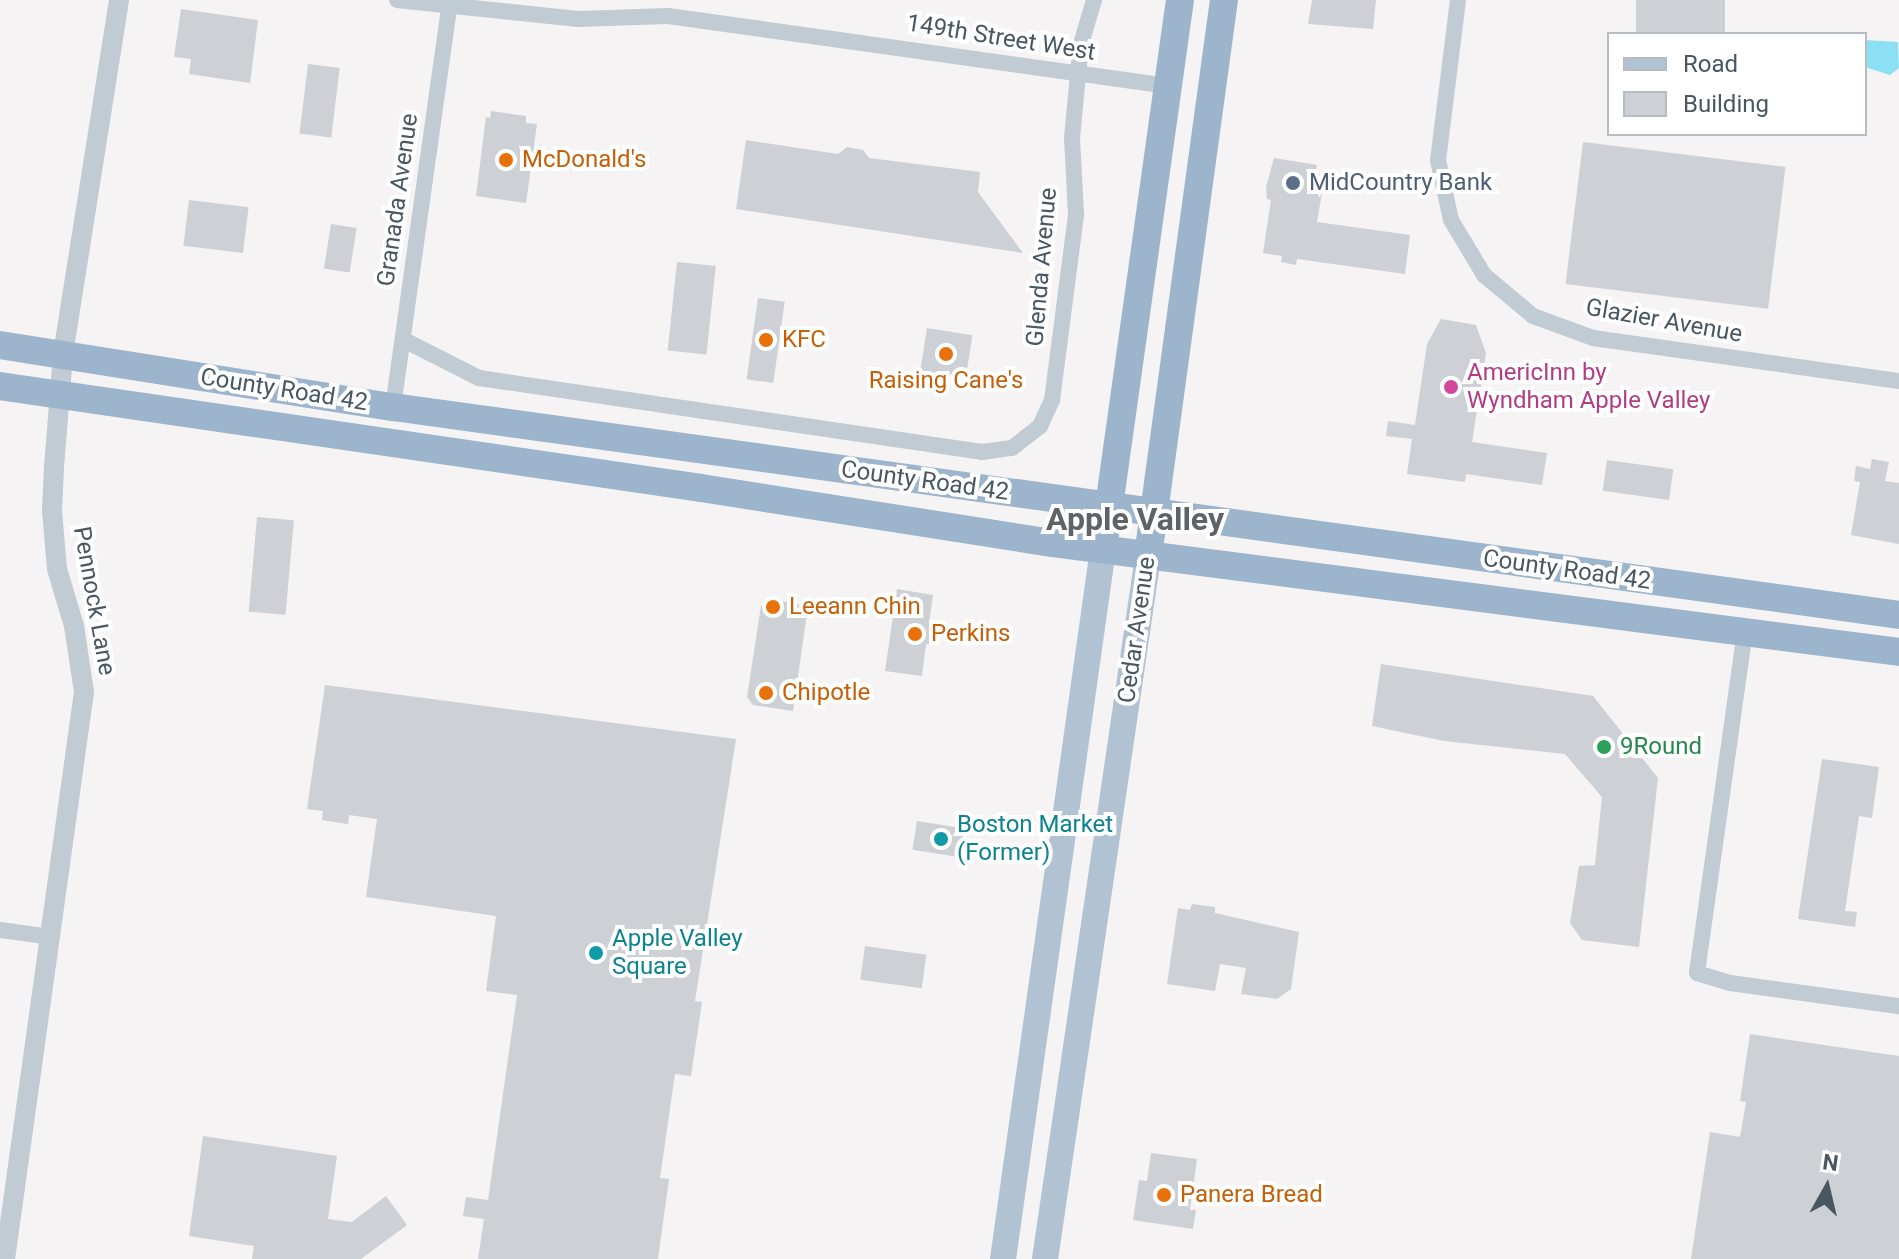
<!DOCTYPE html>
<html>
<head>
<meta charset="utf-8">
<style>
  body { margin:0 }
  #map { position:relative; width:1899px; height:1259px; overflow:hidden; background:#f5f3f3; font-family:Roboto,sans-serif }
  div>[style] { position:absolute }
  .water>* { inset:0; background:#8be1f3 }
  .building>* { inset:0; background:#cdd0d5; transform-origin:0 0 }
  .minor>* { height:16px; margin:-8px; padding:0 8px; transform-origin:8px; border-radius:8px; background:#c0cbd3 }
  .tertiary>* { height:20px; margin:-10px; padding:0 10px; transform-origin:10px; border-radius:10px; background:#c0cbd3 }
  .primary>* { height:26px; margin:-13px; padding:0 13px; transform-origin:13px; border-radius:13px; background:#b1c3d3 }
  .trunk>* { height:28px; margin:-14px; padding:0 14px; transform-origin:14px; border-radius:14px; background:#9cb5cc }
  .dots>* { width:22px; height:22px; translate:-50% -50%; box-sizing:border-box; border:4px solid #fff; border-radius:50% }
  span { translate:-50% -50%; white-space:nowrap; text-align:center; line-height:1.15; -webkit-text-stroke:8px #fff; paint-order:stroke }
  .street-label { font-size:24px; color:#495762 }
  .food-label { font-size:24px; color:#c56008 }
  .left { translate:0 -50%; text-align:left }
  .service-label { font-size:24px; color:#4e5e75 }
  .hotel-label { font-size:24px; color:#b23c85 }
  .leisure-label { font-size:24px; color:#27864d }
  .culture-label { font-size:24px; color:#0d838f }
  .district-label { font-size:32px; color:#5e6368; font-weight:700 }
  .legend { position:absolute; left:1607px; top:32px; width:260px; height:104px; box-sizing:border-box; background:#fff; border:2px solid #b6bcc0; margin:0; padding:10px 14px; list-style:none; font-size:24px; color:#495762 }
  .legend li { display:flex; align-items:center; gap:16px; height:40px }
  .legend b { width:40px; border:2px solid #b6bcc0 }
  .north { position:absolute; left:1787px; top:1147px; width:80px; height:80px; -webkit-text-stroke:6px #fff; paint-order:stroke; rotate:8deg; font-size:22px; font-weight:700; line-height:32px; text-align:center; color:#495762 }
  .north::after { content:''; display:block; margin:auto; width:28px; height:36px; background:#495762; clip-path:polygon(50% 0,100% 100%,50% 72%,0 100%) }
</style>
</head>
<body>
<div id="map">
  <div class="water">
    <div style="clip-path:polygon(1865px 40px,1898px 42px,1899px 68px,1890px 75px,1865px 67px)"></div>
  </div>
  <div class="building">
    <div style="clip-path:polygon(1312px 0,1376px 0,1373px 29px,1308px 24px)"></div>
    <div style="left:1636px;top:0;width:89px;height:34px"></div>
    <div style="clip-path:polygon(181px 9px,258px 20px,250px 83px,189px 74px,191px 59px,174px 57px)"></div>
    <div style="left:308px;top:64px;width:32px;height:70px;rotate:7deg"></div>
    <div style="clip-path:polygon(491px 111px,526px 116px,526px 123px,537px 124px,526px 203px,476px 196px,486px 117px,490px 118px)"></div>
    <div style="clip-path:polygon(746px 140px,838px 154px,847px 147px,863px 150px,869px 158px,980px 172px,978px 192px,1023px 253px,736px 209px)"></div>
    <div style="left:1583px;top:142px;width:204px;height:143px;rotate:7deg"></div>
    <div style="clip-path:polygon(1274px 158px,1317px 165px,1316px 174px,1325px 175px,1317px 222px,1410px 235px,1405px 274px,1297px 259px,1296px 265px,1281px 262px,1282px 256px,1263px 253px,1271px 200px,1267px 199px,1266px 187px)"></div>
    <div style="left:189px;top:200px;width:60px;height:46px;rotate:7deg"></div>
    <div style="left:331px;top:224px;width:26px;height:45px;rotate:9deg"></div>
    <div style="left:677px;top:262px;width:39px;height:89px;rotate:6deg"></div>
    <div style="left:758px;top:298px;width:27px;height:82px;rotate:8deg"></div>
    <div style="clip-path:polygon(1441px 319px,1476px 325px,1486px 353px,1472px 442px,1547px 453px,1542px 485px,1466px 474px,1465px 482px,1407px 474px,1412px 439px,1386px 436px,1388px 421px,1415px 425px,1427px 344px)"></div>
    <div style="left:927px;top:328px;width:46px;height:43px;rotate:9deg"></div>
    <div style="clip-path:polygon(1872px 459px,1889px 462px,1885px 481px,1899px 483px,1899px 544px,1851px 535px,1860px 482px,1854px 481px,1856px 466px,1870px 469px)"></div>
    <div style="left:1607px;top:460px;width:67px;height:31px;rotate:8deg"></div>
    <div style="left:257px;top:517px;width:37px;height:95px;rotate:5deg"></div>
    <div style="clip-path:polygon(897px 589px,933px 595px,929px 623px,941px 624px,938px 645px,926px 644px,922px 676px,885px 671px)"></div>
    <div style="clip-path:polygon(769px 599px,808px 606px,793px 711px,753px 705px,747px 697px,761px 606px)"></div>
    <div style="clip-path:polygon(1381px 664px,1593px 696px,1658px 778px,1639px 947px,1582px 940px,1570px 923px,1579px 866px,1595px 865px,1602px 797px,1565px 754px,1444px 741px,1372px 726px)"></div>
    <div style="clip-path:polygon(325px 685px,736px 739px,695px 1001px,702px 1002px,691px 1076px,675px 1074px,660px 1178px,669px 1179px,658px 1259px,478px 1259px,484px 1219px,463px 1216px,466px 1197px,488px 1200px,517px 995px,486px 991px,496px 916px,366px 897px,377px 819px,349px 815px,348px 824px,322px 820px,323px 811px,307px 809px)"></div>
    <div style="clip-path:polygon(1822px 759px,1879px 767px,1872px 818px,1859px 816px,1845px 911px,1857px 912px,1855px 927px,1798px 919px)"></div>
    <div style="left:917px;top:821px;width:53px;height:29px;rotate:9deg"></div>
    <div style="clip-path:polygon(1192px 904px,1215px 907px,1215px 913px,1299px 932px,1291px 989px,1277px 999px,1241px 994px,1246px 968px,1220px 964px,1215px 991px,1167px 984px,1178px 908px,1190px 910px)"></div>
    <div style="left:865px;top:946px;width:62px;height:34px;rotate:8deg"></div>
    <div style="clip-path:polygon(1750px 1034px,1899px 1056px,1899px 1259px,1691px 1259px,1710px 1132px,1740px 1137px,1746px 1102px,1740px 1101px)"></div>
    <div style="clip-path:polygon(203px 1136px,337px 1156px,328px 1219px,352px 1222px,386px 1196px,407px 1225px,361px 1259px,252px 1259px,254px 1246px,189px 1236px)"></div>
    <div style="clip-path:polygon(1151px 1153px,1197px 1159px,1190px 1210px,1196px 1210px,1193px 1229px,1133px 1220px,1139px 1180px,1147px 1181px)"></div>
  </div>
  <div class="minor">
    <div style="left:397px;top:0;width:182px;rotate:6deg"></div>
    <div style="left:578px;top:19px;width:90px;rotate:-1.9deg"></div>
    <div style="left:668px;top:16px;width:505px;rotate:7.97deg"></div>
    <div style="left:1458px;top:0;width:161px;rotate:97.1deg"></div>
    <div style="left:1438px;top:160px;width:61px;rotate:77.8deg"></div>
    <div style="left:1451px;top:220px;width:64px;rotate:59deg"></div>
    <div style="left:1484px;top:275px;width:64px;rotate:39.9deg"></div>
    <div style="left:1533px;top:316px;width:64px;rotate:20.1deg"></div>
    <div style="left:1593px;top:338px;width:309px;rotate:8deg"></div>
    <div style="left:404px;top:340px;width:84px;rotate:26.9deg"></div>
    <div style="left:479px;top:378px;width:508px;rotate:8.37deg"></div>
    <div style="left:982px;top:452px;width:30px;rotate:-8deg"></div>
    <div style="left:1012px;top:448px;width:36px;rotate:-38deg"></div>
    <div style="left:1040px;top:426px;width:29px;rotate:-65deg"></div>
    <div style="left:1052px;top:400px;width:188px;rotate:-82.6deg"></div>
    <div style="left:1076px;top:214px;width:76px;rotate:-93deg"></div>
    <div style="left:1072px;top:138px;width:64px;rotate:-84.6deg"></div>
    <div style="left:1078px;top:74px;width:30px;rotate:-84deg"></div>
    <div style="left:1081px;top:44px;width:46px;rotate:-73.5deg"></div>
    <div style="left:393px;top:407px;width:411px;rotate:-82deg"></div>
    <div style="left:1745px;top:631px;width:345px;rotate:98deg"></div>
    <div style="left:1697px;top:973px;width:34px;rotate:17deg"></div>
    <div style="left:1730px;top:983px;width:171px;rotate:7.8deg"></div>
    <div style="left:0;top:930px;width:51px;rotate:7.8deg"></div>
  </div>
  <div class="tertiary">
    <div style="left:5px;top:1259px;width:572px;rotate:-82.07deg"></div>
    <div style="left:84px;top:692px;width:67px;rotate:-98.6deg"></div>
    <div style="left:74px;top:626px;width:59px;rotate:-106.6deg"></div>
    <div style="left:57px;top:569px;width:58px;rotate:-94.9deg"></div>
    <div style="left:52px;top:511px;width:44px;rotate:-87.4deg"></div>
    <div style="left:54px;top:467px;width:113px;rotate:-85.4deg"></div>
    <div style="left:63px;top:354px;width:358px;rotate:-81deg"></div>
  </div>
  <div class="primary">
    <div style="left:1003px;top:1259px;width:717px;rotate:-81.98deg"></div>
    <div style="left:1045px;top:1259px;width:711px;rotate:-81.66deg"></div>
  </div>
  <div class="trunk">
    <div style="left:0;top:345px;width:398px;rotate:9deg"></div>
    <div style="left:393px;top:407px;width:1520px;rotate:7.86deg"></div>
    <div style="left:0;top:386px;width:708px;rotate:8.28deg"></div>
    <div style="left:701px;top:488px;width:356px;rotate:8.9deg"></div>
    <div style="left:1053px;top:543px;width:853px;rotate:7.34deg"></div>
    <div style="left:1103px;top:549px;width:554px;rotate:-82.02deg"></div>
    <div style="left:1148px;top:556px;width:561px;rotate:-82.22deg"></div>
  </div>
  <div class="dots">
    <div style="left:506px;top:160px;background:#e8710a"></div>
    <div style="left:1293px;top:183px;background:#5c6f8a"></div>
    <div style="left:766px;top:340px;background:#e8710a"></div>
    <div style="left:946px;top:354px;background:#e8710a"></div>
    <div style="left:1451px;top:387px;background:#d1479c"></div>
    <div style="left:773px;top:607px;background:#e8710a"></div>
    <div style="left:915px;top:634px;background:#e8710a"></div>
    <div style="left:766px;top:693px;background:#e8710a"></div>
    <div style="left:1604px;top:747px;background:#2e9e5b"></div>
    <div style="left:941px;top:839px;background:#0f9aa8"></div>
    <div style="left:596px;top:953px;background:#0f9aa8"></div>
    <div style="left:1164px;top:1195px;background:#e8710a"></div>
  </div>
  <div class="street-label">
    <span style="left:1001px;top:38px;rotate:9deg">149th Street West</span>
    <span style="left:398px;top:200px;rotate:-82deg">Granada Avenue</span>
    <span style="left:1042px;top:267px;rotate:-85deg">Glenda Avenue</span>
    <span style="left:1664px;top:321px;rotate:10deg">Glazier Avenue</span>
    <span style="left:284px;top:390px;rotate:9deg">County Road 42</span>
    <span style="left:925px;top:481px;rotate:8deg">County Road 42</span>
    <span style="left:1567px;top:570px;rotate:8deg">County Road 42</span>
    <span style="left:94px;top:601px;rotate:80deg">Pennock Lane</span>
    <span style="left:1137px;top:630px;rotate:-82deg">Cedar Avenue</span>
  </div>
  <div class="food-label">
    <span class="left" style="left:522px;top:160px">McDonald's</span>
    <span class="left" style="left:782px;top:340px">KFC</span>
    <span style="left:946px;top:381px">Raising Cane's</span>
    <span class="left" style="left:789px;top:607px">Leeann Chin</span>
    <span class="left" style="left:931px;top:634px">Perkins</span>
    <span class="left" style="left:782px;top:693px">Chipotle</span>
    <span class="left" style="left:1180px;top:1195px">Panera Bread</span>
  </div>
  <div class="service-label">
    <span class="left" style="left:1309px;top:183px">MidCountry Bank</span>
  </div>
  <div class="hotel-label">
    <span class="left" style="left:1467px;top:387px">AmericInn by<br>Wyndham Apple Valley</span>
  </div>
  <div class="leisure-label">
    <span class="left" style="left:1620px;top:747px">9Round</span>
  </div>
  <div class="culture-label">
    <span class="left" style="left:957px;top:839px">Boston Market<br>(Former)</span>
    <span class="left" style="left:612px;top:953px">Apple Valley<br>Square</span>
  </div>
  <div class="district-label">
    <span style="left:1135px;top:519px">Apple Valley</span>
  </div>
  <ul class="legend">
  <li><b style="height:10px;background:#b1c3d3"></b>Road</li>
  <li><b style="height:22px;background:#cdd0d5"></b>Building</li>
  </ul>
  <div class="north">N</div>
</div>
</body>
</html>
